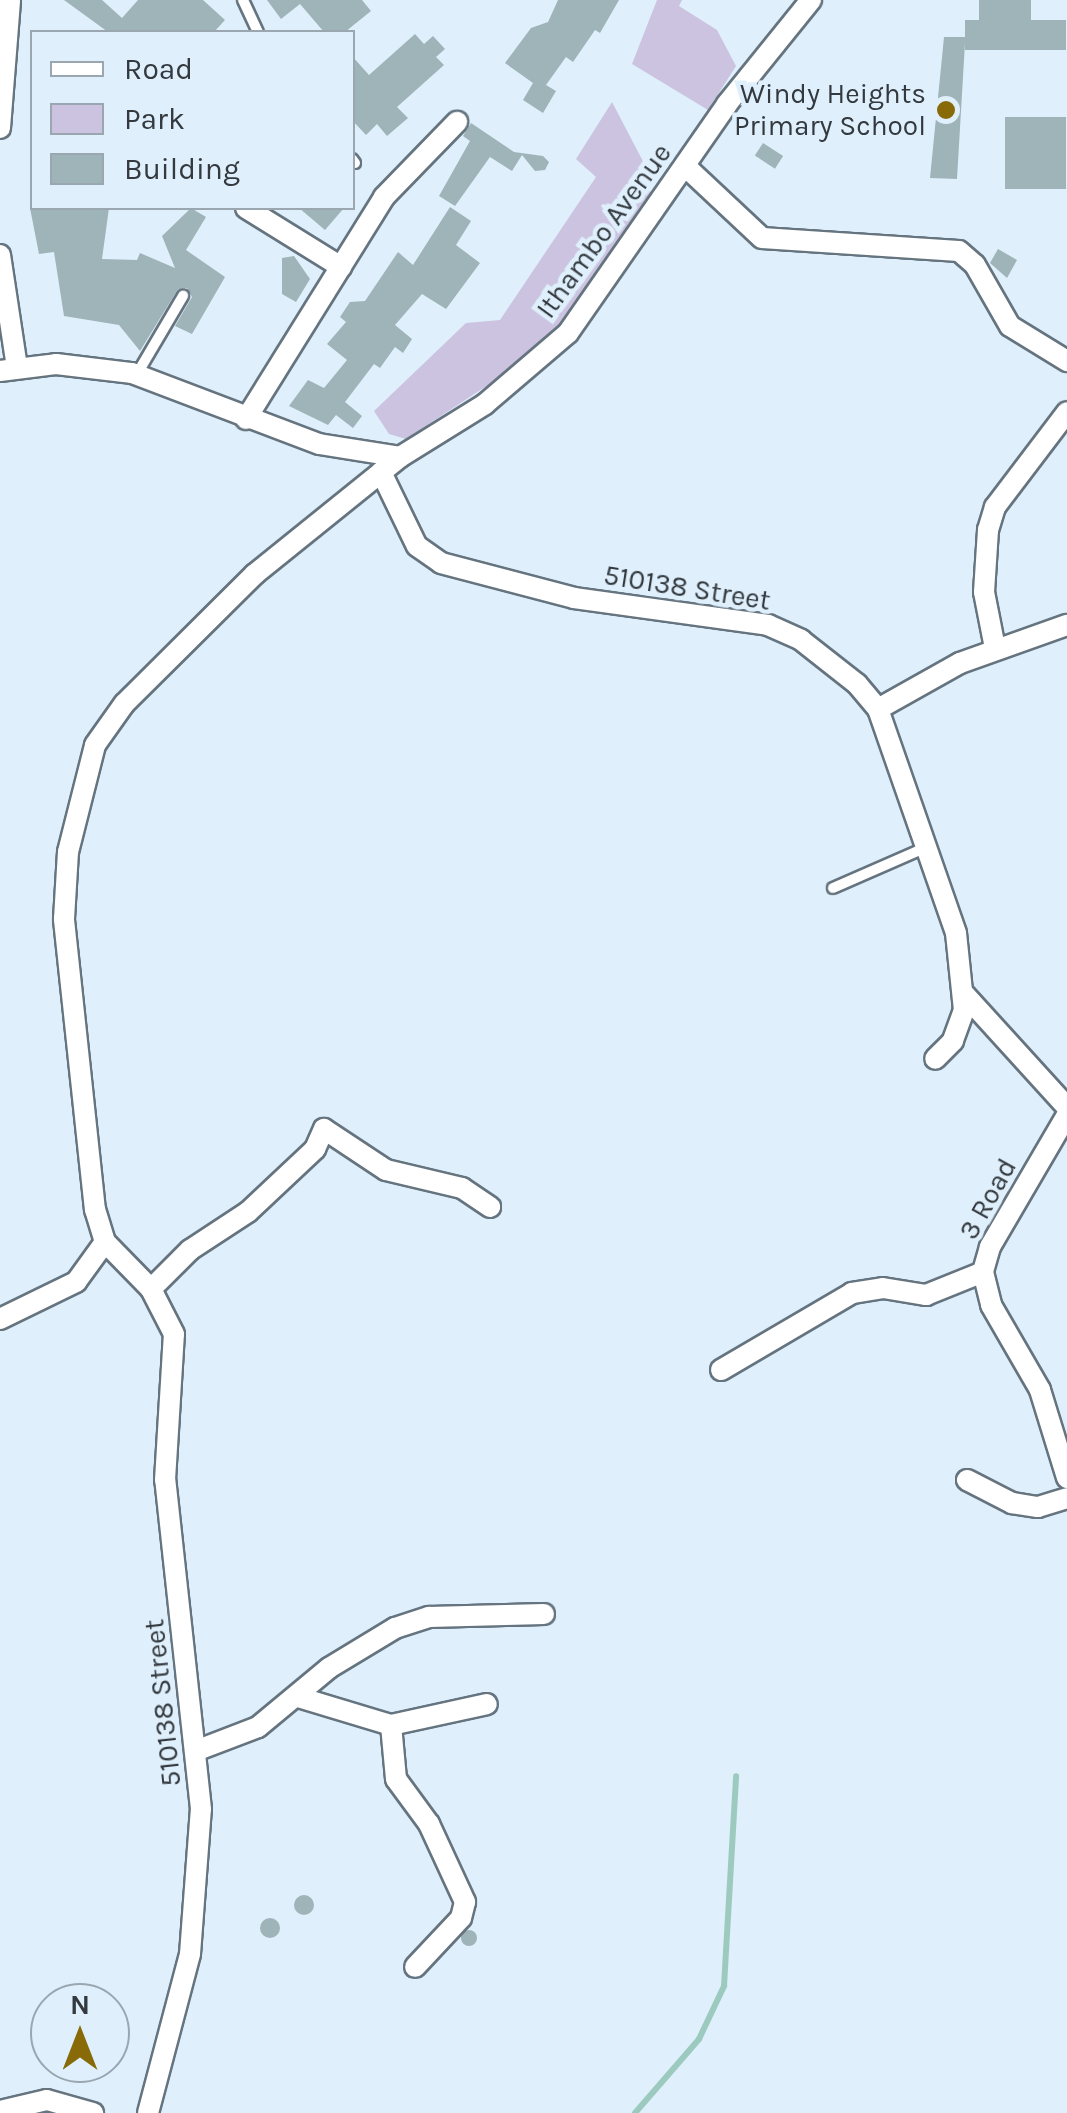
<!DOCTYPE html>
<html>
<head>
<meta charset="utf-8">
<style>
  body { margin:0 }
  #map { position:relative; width:1067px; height:2113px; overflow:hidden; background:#dff0fc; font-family:Karla,sans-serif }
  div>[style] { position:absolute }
  .green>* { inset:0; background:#cbc3e0 }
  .stream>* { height:6px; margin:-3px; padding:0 3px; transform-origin:3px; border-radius:3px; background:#9ccabf }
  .building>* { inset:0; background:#9eb4b8; transform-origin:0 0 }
  .round { border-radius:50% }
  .roads { filter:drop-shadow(2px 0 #65747f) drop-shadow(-2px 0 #65747f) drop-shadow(0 2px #65747f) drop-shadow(0 -2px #65747f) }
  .service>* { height:10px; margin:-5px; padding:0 5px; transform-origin:5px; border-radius:5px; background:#fff }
  .minor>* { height:20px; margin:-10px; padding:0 10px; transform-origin:10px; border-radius:10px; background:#fff }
  .dots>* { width:28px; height:28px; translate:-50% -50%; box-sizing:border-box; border:5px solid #dff0fc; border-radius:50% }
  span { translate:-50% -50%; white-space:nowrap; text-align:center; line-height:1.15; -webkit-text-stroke:9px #dff0fc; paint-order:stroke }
  .poi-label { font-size:28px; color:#33393e }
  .right { translate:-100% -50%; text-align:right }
  .street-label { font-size:28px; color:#33393e }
  .legend { position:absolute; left:30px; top:30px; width:325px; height:180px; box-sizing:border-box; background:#dff0fc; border:2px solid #9aa7b0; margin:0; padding:12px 18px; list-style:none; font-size:30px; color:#33393e }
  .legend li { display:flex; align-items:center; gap:20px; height:50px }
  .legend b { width:50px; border:2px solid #9aa7b0 }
  .north { position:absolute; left:30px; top:1983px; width:100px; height:100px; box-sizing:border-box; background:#dff0fc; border:2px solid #9aa7b0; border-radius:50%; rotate:0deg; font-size:28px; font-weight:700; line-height:40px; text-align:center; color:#33393e }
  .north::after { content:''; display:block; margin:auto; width:35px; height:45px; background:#896a09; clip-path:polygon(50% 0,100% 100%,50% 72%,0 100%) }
</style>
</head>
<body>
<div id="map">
  <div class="green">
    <div style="clip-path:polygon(657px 0,682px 0,679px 6px,717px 30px,736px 66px,708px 110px,632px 64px)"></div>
    <div style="clip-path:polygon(612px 102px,646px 167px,651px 196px,572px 311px,517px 366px,406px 439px,389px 434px,374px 411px,466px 323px,500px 320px,596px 177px,576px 159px)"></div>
  </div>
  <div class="stream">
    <div style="left:635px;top:2113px;width:98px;rotate:-49.1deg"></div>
    <div style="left:699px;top:2039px;width:59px;rotate:-64.7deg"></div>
    <div style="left:724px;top:1986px;width:210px;rotate:-86.7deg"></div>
  </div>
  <div class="building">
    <div style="clip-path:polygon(64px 0,102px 0,122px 18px,138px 0,203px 0,225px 20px,214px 32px,108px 32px)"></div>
    <div style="clip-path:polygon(267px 0,362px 0,371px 11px,345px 32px,324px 32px,300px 4px,281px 19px)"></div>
    <div style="clip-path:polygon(558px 0,619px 0,600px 33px,595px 30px,573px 62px,566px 57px,546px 85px,556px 91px,543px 113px,523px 100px,533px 83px,505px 63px,531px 28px,548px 22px)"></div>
    <div style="clip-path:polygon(979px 0,1031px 0,1031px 20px,1066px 20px,1066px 50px,965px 50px,965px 43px,957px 179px,930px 178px,944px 37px,965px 37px,965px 20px,979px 20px)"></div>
    <div style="clip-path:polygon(415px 34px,424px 44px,433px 36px,445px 49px,436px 57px,444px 65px,397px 107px,408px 118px,387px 136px,377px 124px,366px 135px,352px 120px,352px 56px,369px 75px)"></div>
    <div style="left:1005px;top:117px;width:61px;height:72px"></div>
    <div style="clip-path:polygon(471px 123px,514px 152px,543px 156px,549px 162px,545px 170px,535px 171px,522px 155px,512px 171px,490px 157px,455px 206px,439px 196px,470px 141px,463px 136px)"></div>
    <div style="left:763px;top:143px;width:24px;height:15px;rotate:33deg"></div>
    <div style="clip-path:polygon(450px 207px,471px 221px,456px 245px,480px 263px,446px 309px,422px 294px,395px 325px,412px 339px,403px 353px,395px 347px,380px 368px,374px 364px,345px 402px,362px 416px,353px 428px,336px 415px,328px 425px,289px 406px,308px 380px,324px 388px,347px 360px,327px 344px,346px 322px,340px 317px,350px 302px,365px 301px,398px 252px,413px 265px)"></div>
    <div style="clip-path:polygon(30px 208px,109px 208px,102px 259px,137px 260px,140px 253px,175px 268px,162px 236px,191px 208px,206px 217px,186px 250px,225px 277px,192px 334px,175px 326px,192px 297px,187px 288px,178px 289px,140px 351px,119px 325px,64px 316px,54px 252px,39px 254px)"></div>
    <div style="clip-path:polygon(299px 208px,344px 208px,325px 230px)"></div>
    <div style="clip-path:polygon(998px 249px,1017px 260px,1007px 278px,990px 263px)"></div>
    <div style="clip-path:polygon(294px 256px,310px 279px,296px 302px,282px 294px,282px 258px)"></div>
    <div class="round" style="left:294px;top:1895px;width:20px;height:20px"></div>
    <div class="round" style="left:260px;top:1918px;width:20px;height:20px"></div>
    <div class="round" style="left:461px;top:1930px;width:16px;height:16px"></div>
  </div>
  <div class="roads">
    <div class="service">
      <div style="left:243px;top:0;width:35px;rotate:65deg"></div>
      <div style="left:352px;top:159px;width:5px;rotate:53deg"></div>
      <div style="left:137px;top:374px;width:91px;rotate:-59.5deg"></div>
      <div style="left:833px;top:888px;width:103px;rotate:-23.6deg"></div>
    </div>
    <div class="minor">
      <div style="left:0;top:128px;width:128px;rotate:-85.5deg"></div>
      <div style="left:685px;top:166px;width:105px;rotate:43.1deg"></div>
      <div style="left:762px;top:238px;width:197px;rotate:3.8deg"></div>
      <div style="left:959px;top:251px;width:21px;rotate:41deg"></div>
      <div style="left:975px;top:265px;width:70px;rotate:60.2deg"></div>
      <div style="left:1010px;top:326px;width:67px;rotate:31.6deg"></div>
      <div style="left:246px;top:208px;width:112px;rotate:31.8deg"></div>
      <div style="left:0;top:255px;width:114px;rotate:81.4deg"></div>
      <div style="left:0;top:371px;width:56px;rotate:-7.1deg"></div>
      <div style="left:56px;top:364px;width:77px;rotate:6.8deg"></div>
      <div style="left:132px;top:373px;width:200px;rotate:20.8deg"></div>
      <div style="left:319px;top:444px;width:82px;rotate:9.1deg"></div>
      <div style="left:400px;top:457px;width:100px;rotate:-31.9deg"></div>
      <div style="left:485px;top:404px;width:109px;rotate:-40.5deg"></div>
      <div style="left:568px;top:333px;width:279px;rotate:-55.2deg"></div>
      <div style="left:727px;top:104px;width:134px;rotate:-51.1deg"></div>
      <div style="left:246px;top:419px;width:261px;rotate:-58.1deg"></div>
      <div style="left:384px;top:197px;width:105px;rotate:-45.8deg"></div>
      <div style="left:381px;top:472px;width:82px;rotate:64.1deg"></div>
      <div style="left:417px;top:546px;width:29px;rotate:35deg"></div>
      <div style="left:441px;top:563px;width:138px;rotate:14.7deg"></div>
      <div style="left:574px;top:598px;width:196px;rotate:7.9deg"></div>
      <div style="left:768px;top:625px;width:36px;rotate:24deg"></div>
      <div style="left:801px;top:640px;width:71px;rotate:38.2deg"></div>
      <div style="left:857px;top:684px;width:33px;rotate:50deg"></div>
      <div style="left:878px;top:709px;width:237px;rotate:70.8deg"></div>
      <div style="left:956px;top:933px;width:77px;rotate:84.1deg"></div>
      <div style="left:964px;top:1010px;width:33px;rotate:110deg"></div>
      <div style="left:953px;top:1041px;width:25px;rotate:135deg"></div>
      <div style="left:995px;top:648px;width:57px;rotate:-101.1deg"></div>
      <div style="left:984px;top:592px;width:62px;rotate:-86.3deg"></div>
      <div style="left:988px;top:530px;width:24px;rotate:-73deg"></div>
      <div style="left:995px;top:507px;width:119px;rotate:-52.8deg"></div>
      <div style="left:878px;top:709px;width:94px;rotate:-29.3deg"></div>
      <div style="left:960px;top:663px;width:114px;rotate:-19.6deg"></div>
      <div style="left:965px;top:995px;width:151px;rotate:47.7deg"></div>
      <div style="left:1067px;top:1115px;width:153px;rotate:120.3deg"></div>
      <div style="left:990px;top:1247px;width:26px;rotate:106deg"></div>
      <div style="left:983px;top:1272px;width:34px;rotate:76deg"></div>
      <div style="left:991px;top:1305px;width:98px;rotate:60deg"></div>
      <div style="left:1040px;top:1390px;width:92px;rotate:72.9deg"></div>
      <div style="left:151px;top:1289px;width:55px;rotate:-45deg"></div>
      <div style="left:190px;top:1250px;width:69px;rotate:-33.2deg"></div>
      <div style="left:248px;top:1212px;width:92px;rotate:-43.2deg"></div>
      <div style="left:315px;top:1149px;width:22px;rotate:-66deg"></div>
      <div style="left:324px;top:1129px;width:74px;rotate:33.5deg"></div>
      <div style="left:386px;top:1170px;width:78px;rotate:13.3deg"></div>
      <div style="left:462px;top:1188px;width:34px;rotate:34deg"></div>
      <div style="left:0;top:1319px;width:85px;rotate:-26deg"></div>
      <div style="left:76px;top:1282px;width:49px;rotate:-54.1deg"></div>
      <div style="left:721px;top:1370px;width:152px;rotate:-30.4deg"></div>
      <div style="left:852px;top:1293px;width:31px;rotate:-9deg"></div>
      <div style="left:883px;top:1288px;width:44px;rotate:9.2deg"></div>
      <div style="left:926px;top:1295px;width:61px;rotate:-22deg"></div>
      <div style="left:967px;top:1480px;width:51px;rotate:27.1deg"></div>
      <div style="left:1012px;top:1503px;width:26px;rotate:9deg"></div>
      <div style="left:1038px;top:1507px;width:30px;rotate:-17deg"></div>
      <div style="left:298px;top:1697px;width:97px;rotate:16.8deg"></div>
      <div style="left:391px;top:1725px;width:98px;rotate:-12.3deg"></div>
      <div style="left:391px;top:1725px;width:54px;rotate:84.7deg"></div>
      <div style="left:396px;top:1779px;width:56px;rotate:53.7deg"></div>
      <div style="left:429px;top:1824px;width:86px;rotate:65.2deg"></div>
      <div style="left:465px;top:1902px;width:16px;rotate:104deg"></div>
      <div style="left:461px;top:1918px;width:67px;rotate:133.2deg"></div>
      <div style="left:198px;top:1750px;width:64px;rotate:-21deg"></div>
      <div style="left:258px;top:1727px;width:92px;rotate:-39.7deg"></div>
      <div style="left:329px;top:1668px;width:77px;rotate:-31.2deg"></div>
      <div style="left:395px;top:1628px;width:36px;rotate:-18deg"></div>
      <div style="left:429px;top:1617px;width:115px;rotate:-1.5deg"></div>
      <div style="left:0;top:2111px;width:48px;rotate:-13.2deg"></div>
      <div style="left:47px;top:2100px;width:48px;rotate:15.8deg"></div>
      <div style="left:148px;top:2113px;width:164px;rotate:-75.2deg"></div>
      <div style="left:190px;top:1954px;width:145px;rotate:-85.7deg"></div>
      <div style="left:201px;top:1809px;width:331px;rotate:-96.2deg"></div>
      <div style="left:165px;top:1480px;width:146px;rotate:-86.5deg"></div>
      <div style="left:174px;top:1334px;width:51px;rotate:-117.1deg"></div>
      <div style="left:151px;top:1289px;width:66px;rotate:-134.4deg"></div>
      <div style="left:105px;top:1242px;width:34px;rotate:-107deg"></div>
      <div style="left:95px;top:1210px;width:293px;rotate:-96.1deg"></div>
      <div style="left:64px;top:919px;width:67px;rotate:-86.6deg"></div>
      <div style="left:68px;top:852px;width:110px;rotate:-75.8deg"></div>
      <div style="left:95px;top:745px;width:50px;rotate:-54.7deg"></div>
      <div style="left:124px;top:704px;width:185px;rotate:-44.8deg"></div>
      <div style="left:255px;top:574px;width:186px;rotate:-38.9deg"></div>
    </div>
  </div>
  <div class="dots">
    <div style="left:946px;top:110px;background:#896a09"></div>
  </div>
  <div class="poi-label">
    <span class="right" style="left:926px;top:110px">Windy Heights<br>Primary School</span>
  </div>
  <div class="street-label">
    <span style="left:604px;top:231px;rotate:-54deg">Ithambo Avenue</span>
    <span style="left:687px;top:588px;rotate:9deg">510138 Street</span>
    <span style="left:988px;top:1199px;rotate:-61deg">3 Road</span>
    <span style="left:163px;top:1703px;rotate:-96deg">510138 Street</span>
  </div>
  <ul class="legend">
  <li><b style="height:12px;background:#fff"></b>Road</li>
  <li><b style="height:28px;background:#cbc3e0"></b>Park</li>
  <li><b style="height:28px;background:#9eb4b8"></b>Building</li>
  </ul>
  <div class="north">N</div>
</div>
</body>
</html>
